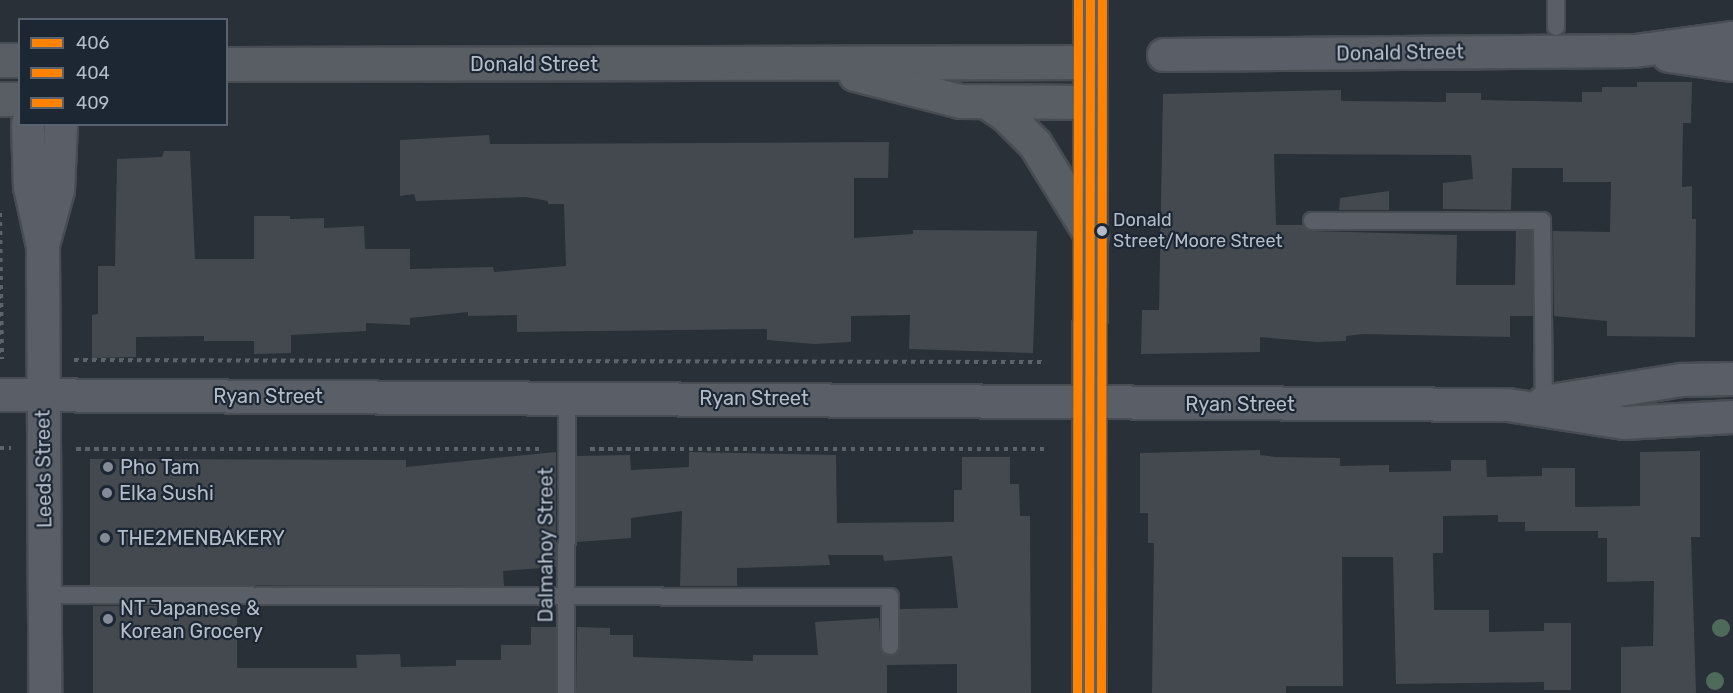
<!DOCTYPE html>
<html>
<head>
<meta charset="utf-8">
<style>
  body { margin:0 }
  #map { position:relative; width:1733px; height:693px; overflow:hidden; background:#2a3038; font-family:Rubik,sans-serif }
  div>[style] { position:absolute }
  .building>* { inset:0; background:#444950 }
  .path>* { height:4px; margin-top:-2px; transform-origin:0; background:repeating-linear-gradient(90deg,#5d636a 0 4.5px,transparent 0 9px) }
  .roads { filter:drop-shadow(2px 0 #484c53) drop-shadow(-2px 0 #484c53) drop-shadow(0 2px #484c53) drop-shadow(0 -2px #484c53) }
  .lane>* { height:16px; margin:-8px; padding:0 8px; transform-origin:8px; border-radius:8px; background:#5a5e66 }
  .street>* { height:32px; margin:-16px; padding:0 16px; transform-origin:16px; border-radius:16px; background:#5a5e66 }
  .secondary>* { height:33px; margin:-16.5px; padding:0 16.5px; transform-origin:16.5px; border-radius:16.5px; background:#595d64 }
  .primary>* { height:33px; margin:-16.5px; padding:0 16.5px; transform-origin:16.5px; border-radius:16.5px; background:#5c6168 }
  .bus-1>* { height:9px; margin:-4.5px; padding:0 4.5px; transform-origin:4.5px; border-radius:4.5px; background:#ff8200 }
  .bus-2>* { height:9px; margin:-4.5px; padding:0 4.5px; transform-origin:4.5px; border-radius:4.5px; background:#ff8200 }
  .bus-3>* { height:9px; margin:-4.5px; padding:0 4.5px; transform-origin:4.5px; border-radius:4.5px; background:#ff8200 }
  .trees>* { width:18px; height:18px; margin:-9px; border-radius:50%; background:#4e6a5a }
  .dots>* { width:16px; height:16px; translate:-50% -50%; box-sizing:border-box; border:3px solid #1d2633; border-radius:50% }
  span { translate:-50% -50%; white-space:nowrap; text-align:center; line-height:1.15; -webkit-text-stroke:4.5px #1d2633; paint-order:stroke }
  .bus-label { font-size:18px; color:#b4bcc9 }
  .left { translate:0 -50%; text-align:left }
  .street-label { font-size:20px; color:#b4bcc9 }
  .poi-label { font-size:20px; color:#b4bcc9 }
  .legend { position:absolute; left:18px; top:18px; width:210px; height:108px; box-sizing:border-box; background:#1d2633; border:2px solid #59626f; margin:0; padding:8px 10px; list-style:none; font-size:18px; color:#b4bcc9 }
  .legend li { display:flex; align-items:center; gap:12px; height:30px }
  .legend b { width:30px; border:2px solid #59626f }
</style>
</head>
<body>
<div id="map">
  <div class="building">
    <div style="clip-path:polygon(1637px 82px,1692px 82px,1691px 123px,1683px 123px,1682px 187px,1692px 186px,1692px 219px,1696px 219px,1695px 337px,1607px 336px,1607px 321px,1554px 316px,1553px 231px,1610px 232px,1611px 182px,1563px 182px,1563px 168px,1512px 168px,1511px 210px,1443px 209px,1443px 183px,1473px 179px,1471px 155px,1274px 154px,1276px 225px,1302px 225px,1312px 231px,1457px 235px,1456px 285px,1515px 285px,1516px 231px,1532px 231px,1533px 316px,1510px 316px,1510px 337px,1363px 334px,1346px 336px,1346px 341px,1317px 342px,1260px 337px,1260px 352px,1141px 354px,1142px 310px,1159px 310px,1163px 94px,1341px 90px,1341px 101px,1446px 102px,1446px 93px,1481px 93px,1481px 100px,1582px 102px,1582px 92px,1602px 92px,1602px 87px,1637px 87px)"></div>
    <div style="clip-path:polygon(489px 135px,490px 144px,889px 142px,888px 178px,854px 178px,854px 238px,913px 234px,913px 230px,1037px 231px,1033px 353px,909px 349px,910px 315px,851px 316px,851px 342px,814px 344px,767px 340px,767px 329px,517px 332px,517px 315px,468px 316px,468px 312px,410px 318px,410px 325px,366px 323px,366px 331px,291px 335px,291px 353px,254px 354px,254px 341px,204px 341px,204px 336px,136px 337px,136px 357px,92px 358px,92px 315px,98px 314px,98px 266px,115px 266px,117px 159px,162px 157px,164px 151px,190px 151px,195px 259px,254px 259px,254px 216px,290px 216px,290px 219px,324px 218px,324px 228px,364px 226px,365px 249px,410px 249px,410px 269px,493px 267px,494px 272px,566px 266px,564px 204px,548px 204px,548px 201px,526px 197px,416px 201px,414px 194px,400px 196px,400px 140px)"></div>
    <div style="clip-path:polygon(1389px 191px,1389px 210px,1339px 210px,1340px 198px)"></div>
    <div style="clip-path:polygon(1260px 450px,1260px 455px,1275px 457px,1340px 458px,1340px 466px,1389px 465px,1389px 472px,1451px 471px,1451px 460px,1486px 460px,1487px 477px,1542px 476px,1542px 468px,1575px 468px,1575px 507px,1640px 506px,1640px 452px,1700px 451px,1700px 537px,1691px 537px,1696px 693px,1621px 693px,1621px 647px,1653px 646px,1654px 581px,1607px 582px,1607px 538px,1598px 538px,1598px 531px,1525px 531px,1525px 522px,1498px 522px,1498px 515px,1443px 516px,1443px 553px,1433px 553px,1434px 610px,1489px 610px,1489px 632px,1544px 631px,1544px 623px,1571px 623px,1571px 690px,1544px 690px,1544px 682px,1396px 684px,1393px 557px,1342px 557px,1343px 686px,1286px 686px,1286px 693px,1152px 693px,1154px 543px,1148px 543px,1148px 513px,1140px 513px,1140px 453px)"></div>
    <div style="clip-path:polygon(556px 452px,556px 567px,503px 571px,504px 586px,90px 585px,90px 459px,406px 460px,406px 467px)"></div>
    <div style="clip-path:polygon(689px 452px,836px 455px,837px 523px,954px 522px,954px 490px,962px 490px,962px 457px,1010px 457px,1010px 484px,1019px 484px,1020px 516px,1030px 516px,1031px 693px,957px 693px,957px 664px,887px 665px,887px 693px,576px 693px,577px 627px,610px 628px,610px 635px,633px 635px,633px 657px,753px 661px,753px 655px,818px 655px,815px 622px,879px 618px,881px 651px,891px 656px,900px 647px,900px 609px,958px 608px,952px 556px,884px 561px,883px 555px,828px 555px,830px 565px,737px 568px,737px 586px,680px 586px,682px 511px,631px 518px,631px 538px,577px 542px,577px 456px,630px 455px,631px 470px,689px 467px)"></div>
    <div style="clip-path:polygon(93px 606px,237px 606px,237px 668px,357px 668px,356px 655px,400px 654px,401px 667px,456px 666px,456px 660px,501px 660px,501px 645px,531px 645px,531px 627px,556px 627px,556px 693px,93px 693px)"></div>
  </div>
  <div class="path">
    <div style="left:0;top:213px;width:146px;rotate:89.2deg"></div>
    <div style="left:74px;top:360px;width:972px;rotate:0.12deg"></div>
    <div style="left:0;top:448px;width:11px"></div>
    <div style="left:76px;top:449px;width:467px"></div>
    <div style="left:590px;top:449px;width:455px"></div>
  </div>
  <div class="roads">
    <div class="lane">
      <div style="left:1556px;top:27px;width:27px;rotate:-90deg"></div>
      <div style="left:1312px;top:221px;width:230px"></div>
      <div style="left:1542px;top:221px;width:181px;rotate:89.4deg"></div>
      <div style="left:44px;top:595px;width:846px;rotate:0.14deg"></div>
      <div style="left:890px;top:597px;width:49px;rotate:90deg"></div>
      <div style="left:566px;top:693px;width:296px;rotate:-89.8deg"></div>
    </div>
    <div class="street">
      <div style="left:1164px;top:55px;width:471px;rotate:-0.5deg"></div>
      <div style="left:1635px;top:51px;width:99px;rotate:-7.6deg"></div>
      <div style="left:1669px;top:56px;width:65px;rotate:8deg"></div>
      <div style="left:28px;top:124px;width:63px;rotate:88.2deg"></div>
      <div style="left:30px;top:187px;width:60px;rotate:77.6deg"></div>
      <div style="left:43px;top:246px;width:447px;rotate:89.7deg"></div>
      <div style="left:43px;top:245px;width:57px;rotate:-74.7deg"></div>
      <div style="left:58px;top:190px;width:66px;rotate:-87.4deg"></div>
      <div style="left:0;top:395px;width:1508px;rotate:0.38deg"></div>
      <div style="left:1508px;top:405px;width:117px;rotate:8.8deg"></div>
      <div style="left:1624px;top:423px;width:109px;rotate:-3.2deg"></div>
      <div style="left:1544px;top:402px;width:140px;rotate:-9.1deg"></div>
      <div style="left:1682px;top:380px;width:51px;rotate:-1.1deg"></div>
    </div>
    <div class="secondary">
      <div style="left:0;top:60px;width:20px"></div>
      <div style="left:226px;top:64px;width:864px;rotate:-0.13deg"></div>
      <div style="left:855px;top:74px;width:108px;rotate:14.4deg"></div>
      <div style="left:960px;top:101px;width:130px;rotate:0.4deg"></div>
      <div style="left:0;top:99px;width:20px"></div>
      <div style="left:985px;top:101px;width:24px;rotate:33deg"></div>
      <div style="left:1005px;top:114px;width:42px;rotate:45deg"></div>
      <div style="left:1035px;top:144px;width:107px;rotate:58.4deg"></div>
    </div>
    <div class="primary">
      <div style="left:1089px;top:693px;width:693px;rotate:-89.92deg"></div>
    </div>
  </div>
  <div class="bus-1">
    <div style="left:1089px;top:693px;width:693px;rotate:-89.92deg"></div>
  </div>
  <div class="bus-2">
    <div style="left:1101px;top:693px;width:693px;rotate:-89.92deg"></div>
  </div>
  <div class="bus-3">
    <div style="left:1077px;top:693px;width:693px;rotate:-89.92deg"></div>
  </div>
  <div class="trees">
    <div style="left:1721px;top:628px"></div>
    <div style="left:1715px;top:681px"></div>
  </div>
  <div class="dots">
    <div style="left:1102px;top:231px;background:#b4bcc9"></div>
    <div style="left:108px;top:467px;background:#848b96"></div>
    <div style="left:107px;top:493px;background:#848b96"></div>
    <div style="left:105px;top:538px;background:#848b96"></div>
    <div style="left:108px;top:619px;background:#848b96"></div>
  </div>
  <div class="bus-label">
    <span class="left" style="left:1113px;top:231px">Donald<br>Street/Moore Street</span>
  </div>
  <div class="street-label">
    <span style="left:1400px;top:53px;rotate:-1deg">Donald Street</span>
    <span style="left:534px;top:64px">Donald Street</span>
    <span style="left:268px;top:396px">Ryan Street</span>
    <span style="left:754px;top:398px">Ryan Street</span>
    <span style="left:1240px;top:404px">Ryan Street</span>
    <span style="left:44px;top:469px;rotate:-91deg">Leeds Street</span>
    <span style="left:546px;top:545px;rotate:-90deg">Dalmahoy Street</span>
  </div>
  <div class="poi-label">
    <span class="left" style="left:120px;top:467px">Pho Tam</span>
    <span class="left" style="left:119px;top:493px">Elka Sushi</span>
    <span class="left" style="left:117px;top:538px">THE2MENBAKERY</span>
    <span class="left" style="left:120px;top:620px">NT Japanese &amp;<br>Korean Grocery</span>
  </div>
  <ul class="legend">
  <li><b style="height:8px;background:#ff8200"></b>406</li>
  <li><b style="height:8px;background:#ff8200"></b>404</li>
  <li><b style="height:8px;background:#ff8200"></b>409</li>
  </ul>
</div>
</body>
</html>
